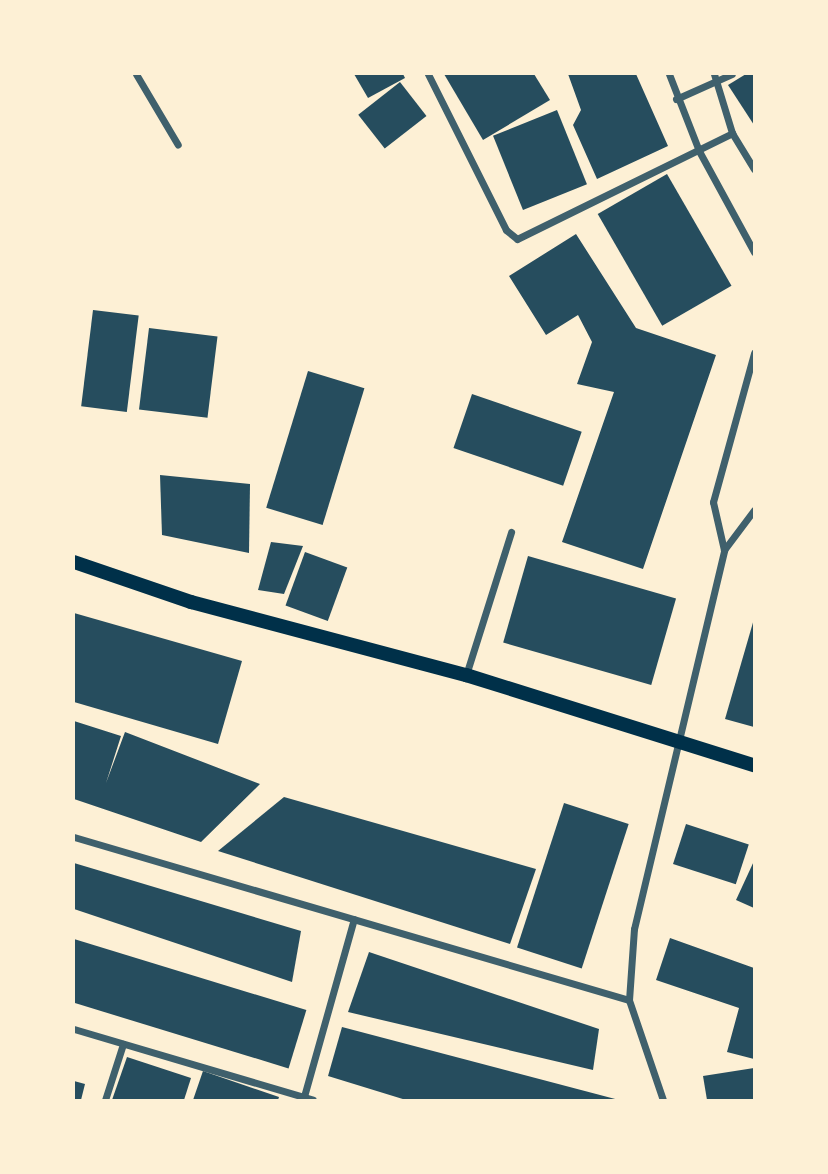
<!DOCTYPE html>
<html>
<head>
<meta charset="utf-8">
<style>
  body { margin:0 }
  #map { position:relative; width:828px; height:1174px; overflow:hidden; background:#fdf0d5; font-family:"Work Sans",sans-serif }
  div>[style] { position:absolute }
  .building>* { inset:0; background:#264d5e; transform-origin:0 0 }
  .minor>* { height:7px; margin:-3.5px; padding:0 3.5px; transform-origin:3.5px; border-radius:3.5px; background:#3f606c }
  .secondary>* { height:14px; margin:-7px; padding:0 7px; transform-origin:7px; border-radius:7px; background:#003049 }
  span { translate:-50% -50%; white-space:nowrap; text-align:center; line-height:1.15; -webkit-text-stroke:7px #fdf0d5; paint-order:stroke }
  .frame { position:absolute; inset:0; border:75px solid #fdf0d5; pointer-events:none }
</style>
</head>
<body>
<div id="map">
  <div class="building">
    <div style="clip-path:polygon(354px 74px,403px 74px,405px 78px,368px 98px)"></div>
    <div style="clip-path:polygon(444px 74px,534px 74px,550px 100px,483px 140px)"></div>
    <div style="clip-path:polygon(568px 74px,636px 74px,668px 146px,597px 179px,573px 125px,581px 110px)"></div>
    <div style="clip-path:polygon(746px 74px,754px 74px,754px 125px,728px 85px)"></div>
    <div style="left:400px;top:82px;width:43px;height:53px;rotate:52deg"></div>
    <div style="left:557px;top:110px;width:80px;height:69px;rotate:68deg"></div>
    <div style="left:667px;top:174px;width:129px;height:80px;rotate:60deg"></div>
    <div style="clip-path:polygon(576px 234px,636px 328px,716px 355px,643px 569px,562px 542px,614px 392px,577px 384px,592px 342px,578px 315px,546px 335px,509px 276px)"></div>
    <div style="left:93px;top:310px;width:46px;height:97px;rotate:7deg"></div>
    <div style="left:149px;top:328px;width:69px;height:82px;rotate:7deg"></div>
    <div style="left:308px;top:371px;width:59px;height:143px;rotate:17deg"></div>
    <div style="left:472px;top:394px;width:116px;height:57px;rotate:19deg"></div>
    <div style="clip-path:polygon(160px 475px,250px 484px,249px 553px,162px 535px)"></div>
    <div style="clip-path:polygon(271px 542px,303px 546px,284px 594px,258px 590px)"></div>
    <div style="left:305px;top:552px;width:45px;height:57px;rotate:20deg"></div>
    <div style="left:528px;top:556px;width:154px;height:90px;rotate:16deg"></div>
    <div style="clip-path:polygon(74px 613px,242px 661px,218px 744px,74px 702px)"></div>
    <div style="clip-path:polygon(754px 619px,754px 727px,725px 719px)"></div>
    <div style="clip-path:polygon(74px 721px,121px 736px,106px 783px,125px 732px,260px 784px,201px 842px,74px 799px)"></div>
    <div style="clip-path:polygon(284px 797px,536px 869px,510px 944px,218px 851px)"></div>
    <div style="left:564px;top:803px;width:68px;height:152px;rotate:18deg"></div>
    <div style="left:686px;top:824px;width:66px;height:42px;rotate:18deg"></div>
    <div style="clip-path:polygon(754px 861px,754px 908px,736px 900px)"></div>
    <div style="clip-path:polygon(74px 863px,301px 931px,292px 982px,74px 909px)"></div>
    <div style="clip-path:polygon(670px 938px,754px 968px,754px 1059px,727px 1052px,739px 1008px,656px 980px)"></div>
    <div style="left:74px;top:939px;width:243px;height:61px;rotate:17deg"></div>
    <div style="clip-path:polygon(369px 952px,599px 1029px,593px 1070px,348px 1012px)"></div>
    <div style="clip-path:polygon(342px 1027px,619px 1100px,406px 1100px,328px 1076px)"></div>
    <div style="clip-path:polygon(127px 1057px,191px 1078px,184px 1100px,112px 1100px)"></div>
    <div style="clip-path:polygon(754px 1068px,754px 1100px,707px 1100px,703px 1076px)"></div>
    <div style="clip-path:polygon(203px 1071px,279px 1097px,278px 1100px,193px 1100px)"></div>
    <div style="clip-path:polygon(74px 1081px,85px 1084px,81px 1100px,74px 1100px)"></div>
  </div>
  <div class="minor">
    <div style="left:136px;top:74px;width:82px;rotate:59.4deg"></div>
    <div style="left:428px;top:74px;width:174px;rotate:63.4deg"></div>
    <div style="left:506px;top:230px;width:14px;rotate:39deg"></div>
    <div style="left:517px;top:239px;width:240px;rotate:-26.2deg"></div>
    <div style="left:669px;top:74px;width:83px;rotate:68.7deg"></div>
    <div style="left:699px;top:151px;width:115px;rotate:61.4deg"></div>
    <div style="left:714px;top:74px;width:62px;rotate:73deg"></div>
    <div style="left:732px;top:133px;width:42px;rotate:58.6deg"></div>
    <div style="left:676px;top:99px;width:61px;rotate:-24.1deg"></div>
    <div style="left:724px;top:550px;width:49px;rotate:-102.9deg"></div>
    <div style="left:713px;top:502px;width:155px;rotate:-74.6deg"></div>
    <div style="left:466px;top:675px;width:150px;rotate:-72.5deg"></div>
    <div style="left:74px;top:837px;width:578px;rotate:16.37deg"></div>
    <div style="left:74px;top:1029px;width:249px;rotate:16.5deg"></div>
    <div style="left:105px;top:1100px;width:59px;rotate:-72.2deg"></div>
    <div style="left:303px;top:1100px;width:188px;rotate:-74.3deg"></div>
    <div style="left:663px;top:1100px;width:106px;rotate:-108.8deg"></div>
    <div style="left:629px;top:1000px;width:71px;rotate:-86deg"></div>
    <div style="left:634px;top:929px;width:390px;rotate:-76.6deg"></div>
    <div style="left:724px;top:550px;width:50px;rotate:-53.1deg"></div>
  </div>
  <div class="secondary">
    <div style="left:74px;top:562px;width:124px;rotate:18.9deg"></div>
    <div style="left:191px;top:602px;width:285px;rotate:14.9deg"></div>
    <div style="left:466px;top:675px;width:302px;rotate:17.4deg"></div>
  </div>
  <div class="frame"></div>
</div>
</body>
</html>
